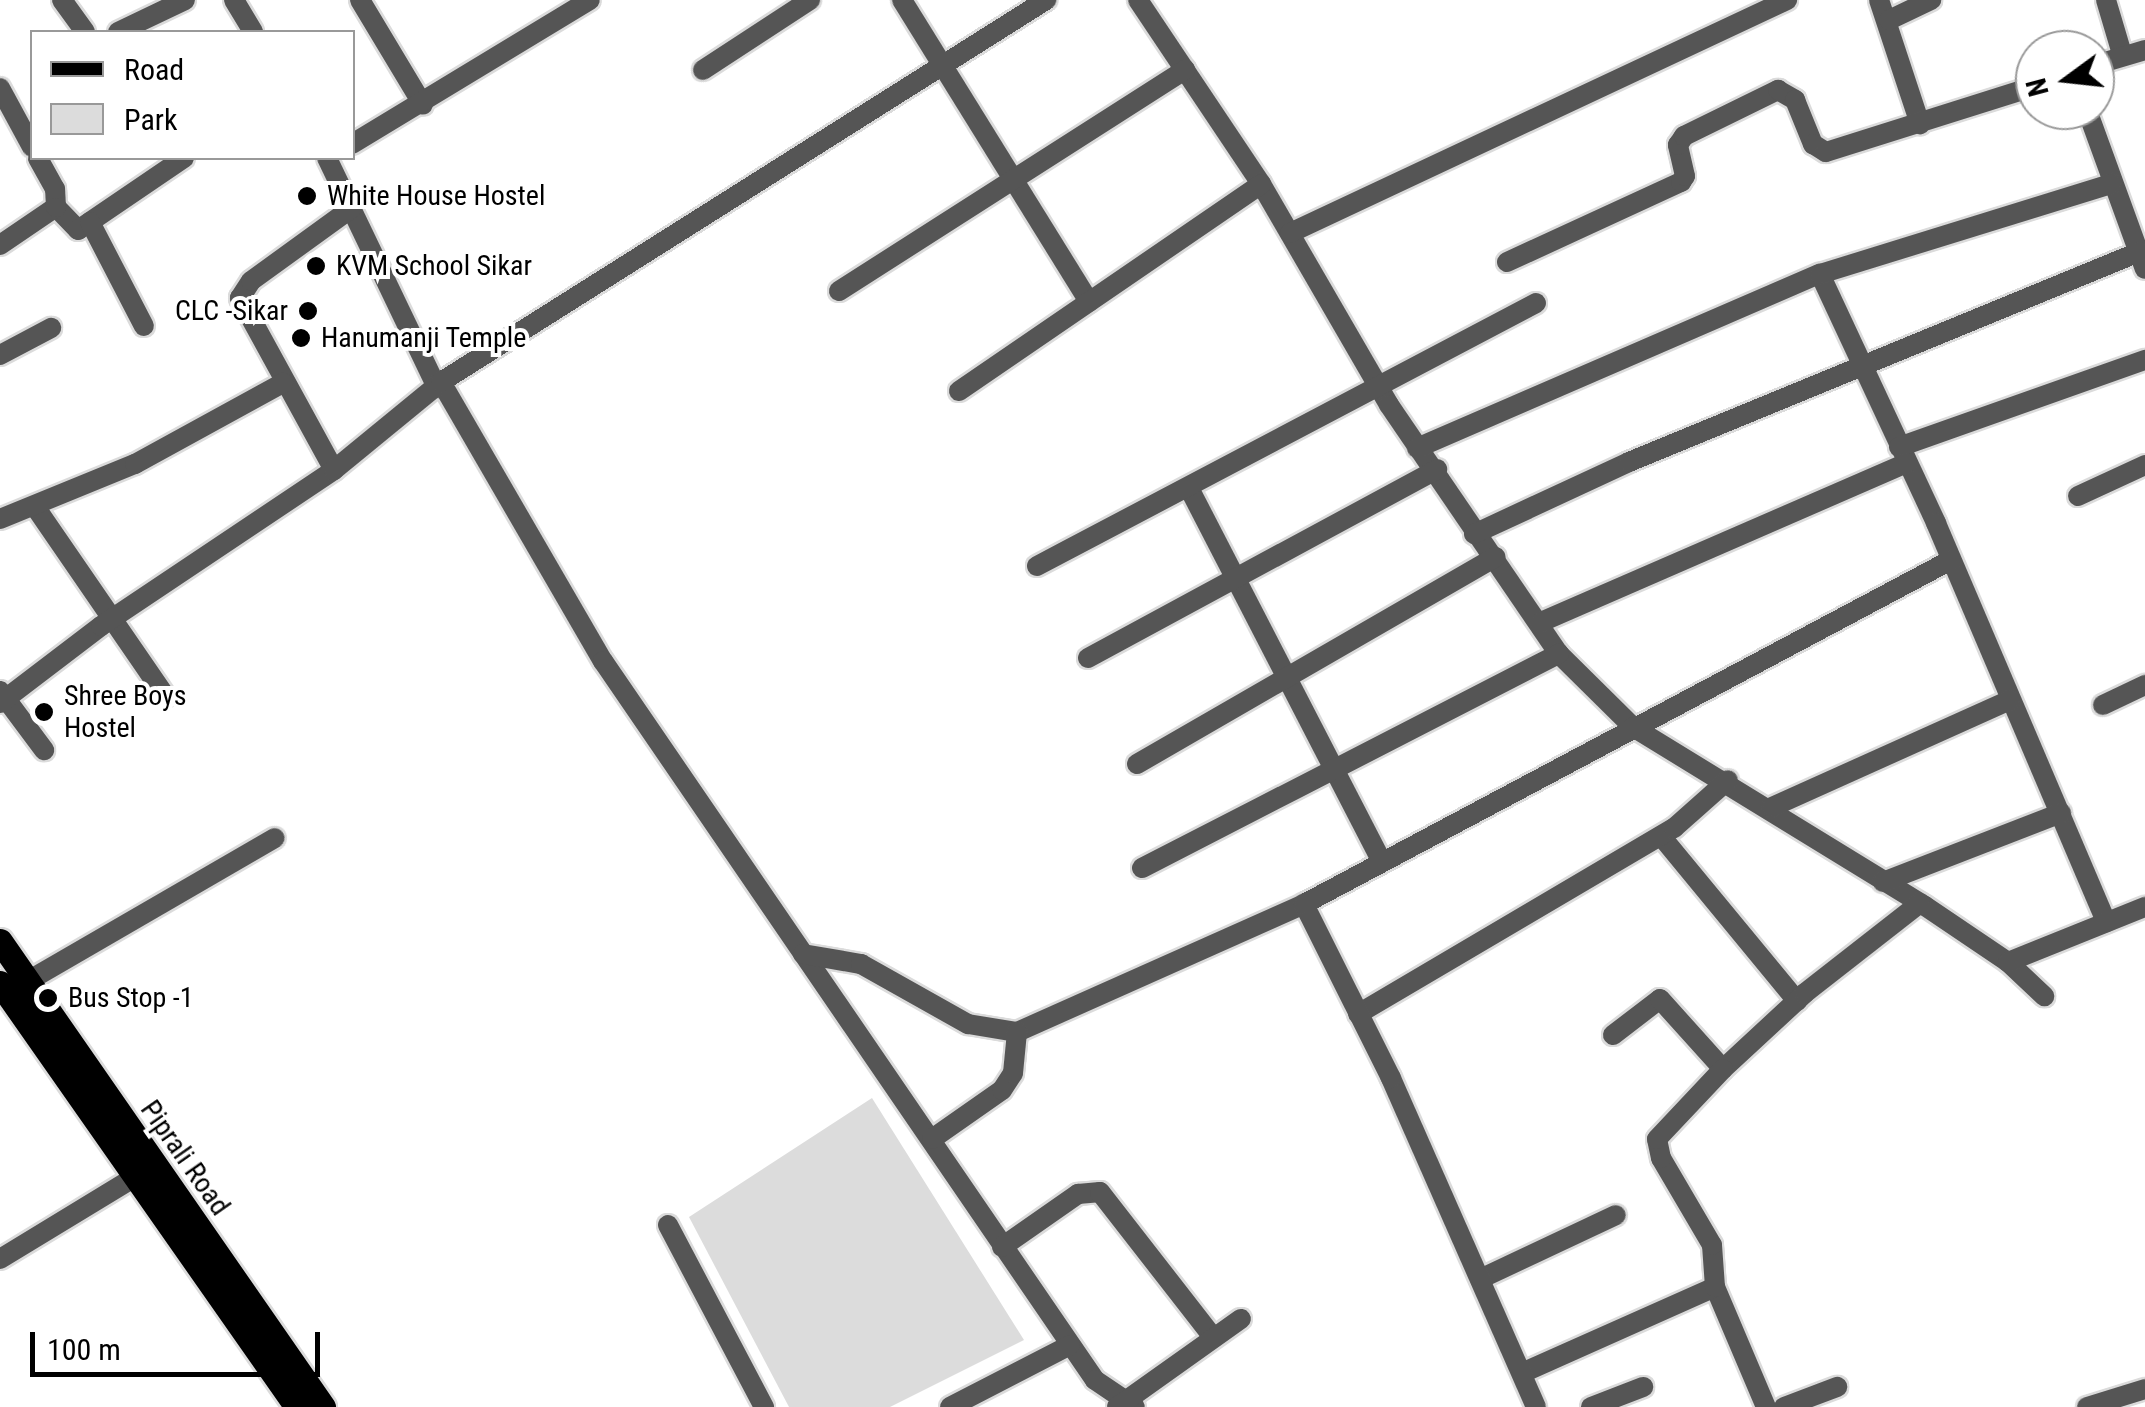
<!DOCTYPE html>
<html>
<head>
<meta charset="utf-8">
<style>
  body { margin:0 }
  #map { position:relative; width:2145px; height:1407px; overflow:hidden; background:#fff; font-family:"Roboto Condensed",sans-serif }
  div>[style] { position:absolute }
  .green>* { inset:0; background:#dcdcdc }
  .roads { filter:drop-shadow(2px 0 #dbdbdb) drop-shadow(-2px 0 #dbdbdb) drop-shadow(0 2px #dbdbdb) drop-shadow(0 -2px #dbdbdb) }
  .minor>* { height:20px; margin:-10px; padding:0 10px; transform-origin:10px; border-radius:10px; background:#555 }
  .primary>* { height:25px; margin:-12.5px; padding:0 12.5px; transform-origin:12.5px; border-radius:12.5px; background:#000 }
  .dots>* { width:28px; height:28px; translate:-50% -50%; box-sizing:border-box; border:5px solid #fff; border-radius:50% }
  span { translate:-50% -50%; white-space:nowrap; text-align:center; line-height:1.15; -webkit-text-stroke:8px #fff; paint-order:stroke }
  .poi-label { font-size:28px; color:#000 }
  .left { translate:0 -50%; text-align:left }
  .right { translate:-100% -50%; text-align:right }
  .street-label { font-size:28px; color:#000 }
  .legend { position:absolute; left:30px; top:30px; width:325px; height:130px; box-sizing:border-box; background:#fff; border:2px solid #999; margin:0; padding:12px 18px; list-style:none; font-size:30px; color:#000 }
  .legend li { display:flex; align-items:center; gap:20px; height:50px }
  .legend b { width:50px; border:2px solid #999 }
  .north { position:absolute; left:2015px; top:30px; width:100px; height:100px; box-sizing:border-box; background:#fff; border:2px solid #999; border-radius:50%; rotate:255deg; font-size:28px; font-weight:700; line-height:40px; text-align:center; color:#000 }
  .north::after { content:''; display:block; margin:auto; width:35px; height:45px; background:#000; clip-path:polygon(50% 0,100% 100%,50% 72%,0 100%) }
  .scale { position:absolute; left:30px; top:1332px; width:290px; height:45px; box-sizing:border-box; border:5px solid #000; border-top:0; padding-left:12px; font-size:30px; line-height:35px; white-space:nowrap; color:#000; -webkit-text-stroke:8px #fff; paint-order:stroke }
</style>
</head>
<body>
<div id="map">
  <div class="green">
    <div style="clip-path:polygon(872px 1098px,1024px 1340px,890px 1407px,789px 1407px,689px 1217px)"></div>
  </div>
  <div class="roads">
    <div class="minor">
      <div style="left:62px;top:0;width:39px;rotate:54deg"></div>
      <div style="left:234px;top:0;width:37px;rotate:59deg"></div>
      <div style="left:360px;top:0;width:122px;rotate:59deg"></div>
      <div style="left:902px;top:0;width:355px;rotate:58.2deg"></div>
      <div style="left:1138px;top:0;width:221px;rotate:56.2deg"></div>
      <div style="left:1261px;top:184px;width:255px;rotate:59.9deg"></div>
      <div style="left:1389px;top:405px;width:301px;rotate:55.7deg"></div>
      <div style="left:1559px;top:654px;width:104px;rotate:44.6deg"></div>
      <div style="left:1633px;top:727px;width:342px;rotate:31.5deg"></div>
      <div style="left:1925px;top:906px;width:100px;rotate:34deg"></div>
      <div style="left:2008px;top:962px;width:50px;rotate:43.4deg"></div>
      <div style="left:1879px;top:0;width:131px;rotate:71.7deg"></div>
      <div style="left:2106px;top:0;width:56px;rotate:73.5deg"></div>
      <div style="left:1889px;top:20px;width:47px;rotate:-25.5deg"></div>
      <div style="left:118px;top:32px;width:74px;rotate:-25.5deg"></div>
      <div style="left:2095px;top:65px;width:52px;rotate:-16.7deg"></div>
      <div style="left:703px;top:70px;width:128px;rotate:-33.2deg"></div>
      <div style="left:0;top:88px;width:67px;rotate:61.5deg"></div>
      <div style="left:2087px;top:110px;width:169px;rotate:70deg"></div>
      <div style="left:352px;top:144px;width:278px;rotate:-31.2deg"></div>
      <div style="left:327px;top:158px;width:255px;rotate:64.4deg"></div>
      <div style="left:56px;top:207px;width:32px;rotate:46deg"></div>
      <div style="left:78px;top:230px;width:128px;rotate:-34.2deg"></div>
      <div style="left:90px;top:222px;width:117px;rotate:62.6deg"></div>
      <div style="left:1290px;top:233px;width:549px;rotate:-25.12deg"></div>
      <div style="left:0;top:245px;width:68px;rotate:-34.2deg"></div>
      <div style="left:56px;top:207px;width:18px;rotate:-93deg"></div>
      <div style="left:55px;top:189px;width:35px;rotate:-119deg"></div>
      <div style="left:1507px;top:262px;width:192px;rotate:-24.7deg"></div>
      <div style="left:1681px;top:182px;width:7px;rotate:-56deg"></div>
      <div style="left:1685px;top:176px;width:32px;rotate:-103deg"></div>
      <div style="left:1678px;top:145px;width:11px;rotate:-56deg"></div>
      <div style="left:1684px;top:136px;width:105px;rotate:-26.1deg"></div>
      <div style="left:1778px;top:90px;width:20px;rotate:30deg"></div>
      <div style="left:1795px;top:100px;width:48px;rotate:67.8deg"></div>
      <div style="left:1813px;top:144px;width:15px;rotate:32deg"></div>
      <div style="left:1826px;top:152px;width:219px;rotate:-17.5deg"></div>
      <div style="left:1820px;top:274px;width:275px;rotate:65deg"></div>
      <div style="left:1936px;top:523px;width:434px;rotate:66.9deg"></div>
      <div style="left:839px;top:291px;width:411px;rotate:-32.6deg"></div>
      <div style="left:0;top:355px;width:58px;rotate:-27.9deg"></div>
      <div style="left:441px;top:382px;width:323px;rotate:59.9deg"></div>
      <div style="left:603px;top:661px;width:871px;rotate:55.62deg"></div>
      <div style="left:1095px;top:1380px;width:48px;rotate:34deg"></div>
      <div style="left:959px;top:391px;width:366px;rotate:-34.4deg"></div>
      <div style="left:1899px;top:447px;width:261px;rotate:-19.5deg"></div>
      <div style="left:1417px;top:448px;width:439px;rotate:-23.4deg"></div>
      <div style="left:1820px;top:274px;width:305px;rotate:-17.2deg"></div>
      <div style="left:334px;top:470px;width:196px;rotate:-118.7deg"></div>
      <div style="left:240px;top:298px;width:20px;rotate:-57deg"></div>
      <div style="left:251px;top:281px;width:125px;rotate:-35.9deg"></div>
      <div style="left:1190px;top:490px;width:416px;rotate:62.7deg"></div>
      <div style="left:2078px;top:496px;width:74px;rotate:-24.8deg"></div>
      <div style="left:36px;top:508px;width:229px;rotate:55.5deg"></div>
      <div style="left:0;top:519px;width:146px;rotate:-22.2deg"></div>
      <div style="left:135px;top:464px;width:169px;rotate:-28.7deg"></div>
      <div style="left:1474px;top:534px;width:171px;rotate:-24.9deg"></div>
      <div style="left:1629px;top:462px;width:552px;rotate:-22.38deg"></div>
      <div style="left:1037px;top:566px;width:564px;rotate:-27.79deg"></div>
      <div style="left:1541px;top:622px;width:399px;rotate:-23.5deg"></div>
      <div style="left:1088px;top:658px;width:397px;rotate:-28.4deg"></div>
      <div style="left:0;top:691px;width:74px;rotate:53.3deg"></div>
      <div style="left:0;top:703px;width:127px;rotate:-37.3deg"></div>
      <div style="left:101px;top:626px;width:280px;rotate:-33.8deg"></div>
      <div style="left:334px;top:470px;width:139px;rotate:-39.4deg"></div>
      <div style="left:441px;top:382px;width:716px;rotate:-32.27deg"></div>
      <div style="left:2103px;top:705px;width:47px;rotate:-25.5deg"></div>
      <div style="left:1137px;top:764px;width:414px;rotate:-30deg"></div>
      <div style="left:1772px;top:807px;width:261px;rotate:-24.2deg"></div>
      <div style="left:1661px;top:836px;width:214px;rotate:50.5deg"></div>
      <div style="left:1142px;top:868px;width:469px;rotate:-27.2deg"></div>
      <div style="left:1883px;top:882px;width:191px;rotate:-21.2deg"></div>
      <div style="left:803px;top:954px;width:59px;rotate:9.8deg"></div>
      <div style="left:861px;top:964px;width:123px;rotate:29.3deg"></div>
      <div style="left:968px;top:1024px;width:50px;rotate:9.3deg"></div>
      <div style="left:1017px;top:1032px;width:314px;rotate:-24deg"></div>
      <div style="left:2008px;top:962px;width:148px;rotate:-21.9deg"></div>
      <div style="left:28px;top:981px;width:285px;rotate:-30.1deg"></div>
      <div style="left:1358px;top:1014px;width:367px;rotate:-30.5deg"></div>
      <div style="left:1674px;top:828px;width:72px;rotate:-41.6deg"></div>
      <div style="left:1613px;top:1035px;width:59px;rotate:-37.5deg"></div>
      <div style="left:1660px;top:999px;width:94px;rotate:48deg"></div>
      <div style="left:1723px;top:1069px;width:112px;rotate:-42.8deg"></div>
      <div style="left:1805px;top:993px;width:146px;rotate:-38deg"></div>
      <div style="left:932px;top:1139px;width:85px;rotate:-35deg"></div>
      <div style="left:1002px;top:1090px;width:20px;rotate:-57deg"></div>
      <div style="left:1013px;top:1073px;width:41px;rotate:-84.4deg"></div>
      <div style="left:668px;top:1225px;width:206px;rotate:62.2deg"></div>
      <div style="left:1002px;top:1247px;width:93px;rotate:-34.9deg"></div>
      <div style="left:1078px;top:1194px;width:22px;rotate:-5deg"></div>
      <div style="left:1100px;top:1192px;width:182px;rotate:52.1deg"></div>
      <div style="left:0;top:1259px;width:158px;rotate:-31.3deg"></div>
      <div style="left:1480px;top:1279px;width:150px;rotate:-25.2deg"></div>
      <div style="left:1715px;top:1287px;width:130px;rotate:67deg"></div>
      <div style="left:1522px;top:1373px;width:211px;rotate:-24deg"></div>
      <div style="left:1715px;top:1287px;width:42px;rotate:-94.1deg"></div>
      <div style="left:1712px;top:1245px;width:101px;rotate:-120.4deg"></div>
      <div style="left:1661px;top:1158px;width:19px;rotate:-102deg"></div>
      <div style="left:1657px;top:1139px;width:96px;rotate:-46.7deg"></div>
      <div style="left:950px;top:1407px;width:135px;rotate:-27.3deg"></div>
      <div style="left:1117px;top:1407px;width:152px;rotate:-35.4deg"></div>
      <div style="left:1536px;top:1407px;width:360px;rotate:-113.8deg"></div>
      <div style="left:1391px;top:1078px;width:195px;rotate:-116.6deg"></div>
      <div style="left:1304px;top:904px;width:733px;rotate:-28deg"></div>
      <div style="left:1591px;top:1407px;width:56px;rotate:-21deg"></div>
      <div style="left:1784px;top:1407px;width:57px;rotate:-20.7deg"></div>
      <div style="left:2087px;top:1407px;width:61px;rotate:-17.2deg"></div>
    </div>
    <div class="primary">
      <div style="left:0;top:941px;width:567px;rotate:55.27deg"></div>
      <div style="left:0;top:983px;width:518px;rotate:54.99deg"></div>
    </div>
  </div>
  <div class="dots">
    <div style="left:307px;top:196px;background:#000"></div>
    <div style="left:316px;top:266px;background:#000"></div>
    <div style="left:308px;top:311px;background:#000"></div>
    <div style="left:301px;top:338px;background:#000"></div>
    <div style="left:44px;top:712px;background:#000"></div>
    <div style="left:48px;top:998px;background:#000"></div>
  </div>
  <div class="poi-label">
    <span class="left" style="left:327px;top:196px">White House Hostel</span>
    <span class="left" style="left:336px;top:266px">KVM School Sikar</span>
    <span class="right" style="left:288px;top:311px">CLC -Sikar</span>
    <span class="left" style="left:321px;top:338px">Hanumanji Temple</span>
    <span class="left" style="left:64px;top:712px">Shree Boys<br>Hostel</span>
    <span class="left" style="left:68px;top:998px">Bus Stop -1</span>
  </div>
  <div class="street-label">
    <span style="left:185px;top:1158px;rotate:55deg">Piprali Road</span>
  </div>
  <ul class="legend">
  <li><b style="height:12px;background:#000"></b>Road</li>
  <li><b style="height:28px;background:#dcdcdc"></b>Park</li>
  </ul>
  <div class="north">N</div>
  <div class="scale">100 m</div>
</div>
</body>
</html>
